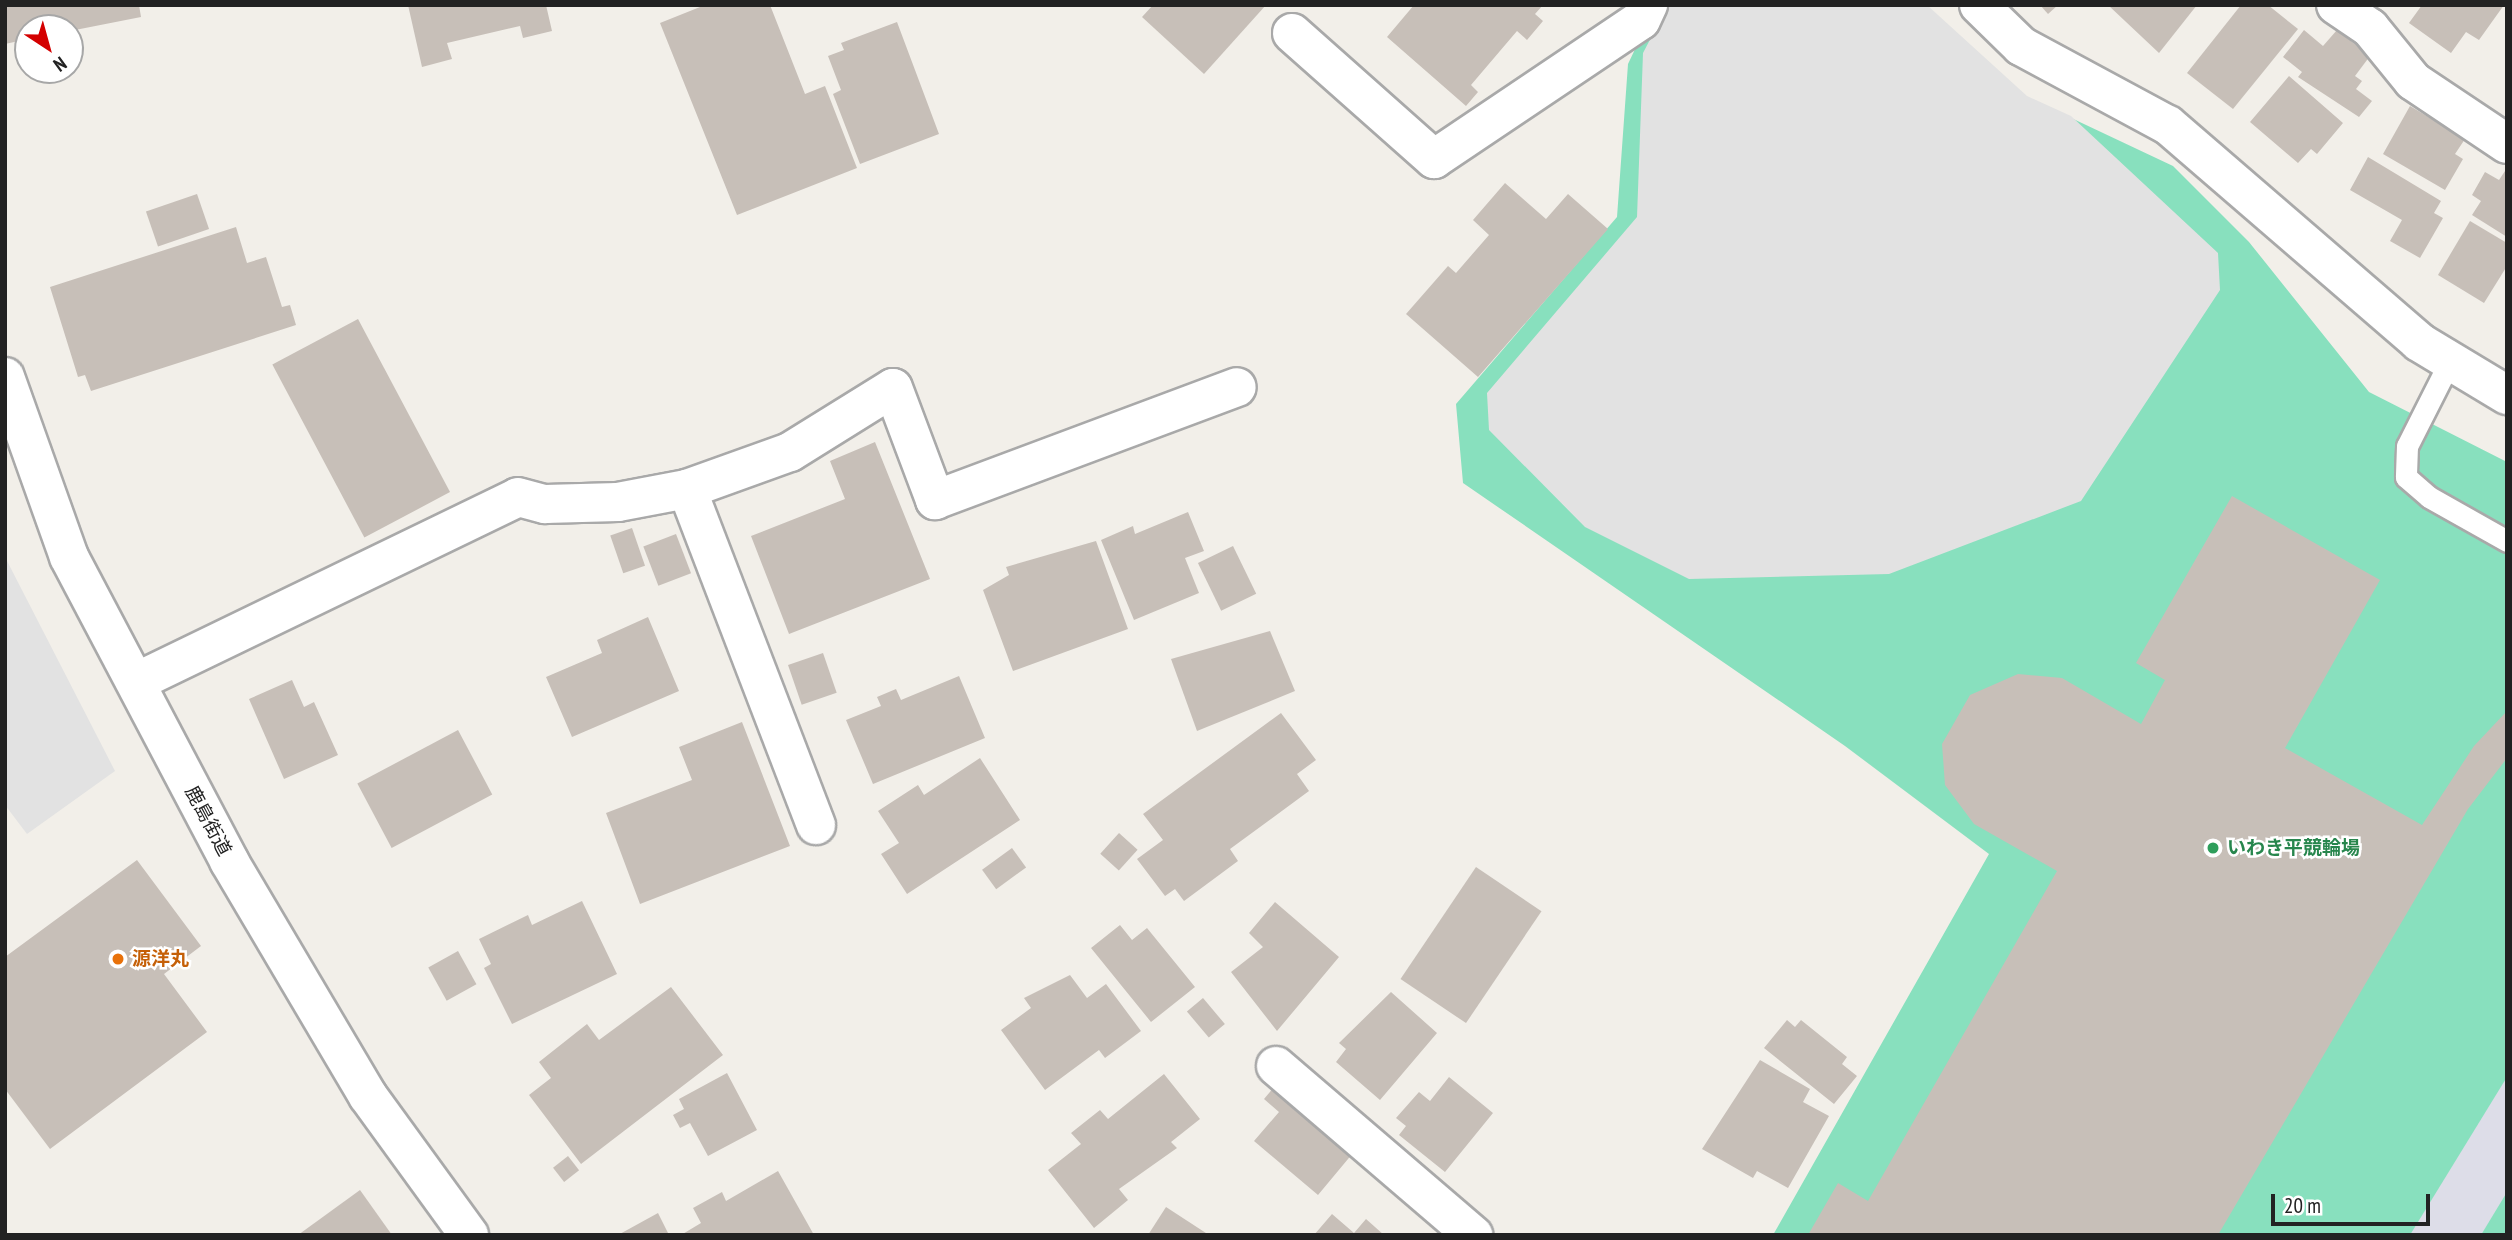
<!DOCTYPE html>
<html>
<head>
<meta charset="utf-8">
<style>
  body { margin:0 }
  #map { position:relative; width:2512px; height:1240px; overflow:hidden; background:#f2efe9; font-family:"PT Sans Narrow","Noto Sans JP",sans-serif }
  div>[style] { position:absolute }
  .pitch>* { inset:0; background:#88e0be }
  .parking>* { inset:0; background:#e2e2e2 }
  .plaza>* { inset:0; background:#dddde8 }
  .building>* { inset:0; background:#c7bfb8; transform-origin:0 0 }
  .roads { filter:drop-shadow(2px 0 #a9a9a9) drop-shadow(-2px 0 #a9a9a9) drop-shadow(0 2px #a9a9a9) drop-shadow(0 -2px #a9a9a9) }
  .service>* { height:21px; margin:-10.5px; padding:0 10.5px; transform-origin:10.5px; border-radius:10.5px; background:#fff }
  .minor>* { height:38px; margin:-19px; padding:0 19px; transform-origin:19px; border-radius:19px; background:#fff }
  .tertiary>* { height:38px; margin:-19px; padding:0 19px; transform-origin:19px; border-radius:19px; background:#fff }
  .dots>* { width:19px; height:19px; translate:-50% -50%; box-sizing:border-box; border:4px solid #fff; border-radius:50% }
  span { translate:-50% -50%; white-space:nowrap; text-align:center; line-height:1.15; -webkit-text-stroke:5px #fff; paint-order:stroke }
  .street-label { font-size:19px; color:#222 }
  .leisure-label { font-size:19px; color:#27864d; font-weight:700 }
  .left { translate:0 -50%; text-align:left }
  .food-label { font-size:19px; color:#c56008; font-weight:700 }
  .frame { position:absolute; inset:0; border:7px solid #222; pointer-events:none }
  .north { position:absolute; left:14px; top:14px; width:70px; height:70px; box-sizing:border-box; background:#fff; border:2px solid #a7a7a7; border-radius:50%; rotate:144deg; font-size:19px; font-weight:700; line-height:28px; text-align:center; color:#222 }
  .north::after { content:''; display:block; margin:auto; width:24px; height:32px; background:#d40000; clip-path:polygon(50% 0,100% 100%,50% 72%,0 100%) }
  .scale { position:absolute; left:2271px; top:1194px; width:159px; height:32px; box-sizing:border-box; border:4px solid #222; border-top:0; padding-left:9px; font-size:21px; line-height:24px; white-space:nowrap; color:#222; -webkit-text-stroke:5px #fff; paint-order:stroke }
</style>
</head>
<body>
<div id="map">
  <div class="pitch">
    <div style="clip-path:polygon(1656px 5px,1925px 5px,2018px 93px,2173px 166px,2249px 242px,2369px 392px,2507px 462px,2507px 1235px,1773px 1235px,1989px 854px,1845px 746px,1463px 483px,1456px 404px,1617px 217px,1628px 64px)"></div>
  </div>
  <div class="parking">
    <div style="clip-path:polygon(1668px 5px,1927px 5px,2027px 96px,2071px 116px,2218px 253px,2220px 290px,2081px 501px,1889px 574px,1689px 579px,1585px 527px,1489px 430px,1487px 393px,1637px 217px,1643px 53px)"></div>
    <div style="clip-path:polygon(5px 557px,115px 771px,27px 834px,5px 805px)"></div>
  </div>
  <div class="plaza">
    <div style="clip-path:polygon(2507px 1077px,2507px 1192px,2481px 1235px,2410px 1235px)"></div>
  </div>
  <div class="building">
    <div style="clip-path:polygon(5px 5px,139px 5px,141px 17px,70px 31px,28px 28px,28px 39px,5px 44px)"></div>
    <div style="clip-path:polygon(408px 5px,546px 5px,552px 31px,523px 38px,520px 26px,447px 43px,452px 59px,422px 67px)"></div>
    <div style="clip-path:polygon(705px 5px,770px 5px,805px 94px,825px 86px,857px 168px,737px 215px,660px 23px)"></div>
    <div style="clip-path:polygon(1153px 5px,1266px 5px,1204px 74px,1142px 17px)"></div>
    <div style="clip-path:polygon(1414px 5px,1543px 5px,1535px 14px,1543px 21px,1527px 40px,1517px 31px,1471px 85px,1478px 92px,1466px 106px,1387px 37px)"></div>
    <div style="clip-path:polygon(2040px 5px,2058px 5px,2048px 14px)"></div>
    <div style="clip-path:polygon(2108px 5px,2197px 5px,2159px 53px)"></div>
    <div style="clip-path:polygon(2241px 5px,2268px 5px,2298px 29px,2233px 109px,2187px 73px)"></div>
    <div style="clip-path:polygon(2422px 5px,2504px 5px,2479px 40px,2466px 32px,2451px 53px,2409px 23px)"></div>
    <div style="clip-path:polygon(897px 22px,939px 134px,860px 164px,833px 94px,841px 90px,828px 56px,844px 50px,841px 43px)"></div>
    <div style="clip-path:polygon(2304px 30px,2323px 46px,2337px 30px,2370px 56px,2355px 76px,2362px 81px,2356px 89px,2372px 101px,2359px 117px,2298px 77px,2302px 72px,2283px 57px)"></div>
    <div style="clip-path:polygon(2289px 76px,2343px 123px,2317px 154px,2311px 149px,2298px 163px,2250px 122px)"></div>
    <div style="clip-path:polygon(2410px 106px,2465px 139px,2455px 154px,2463px 159px,2445px 190px,2383px 154px)"></div>
    <div style="clip-path:polygon(2368px 157px,2441px 201px,2434px 213px,2443px 218px,2420px 258px,2390px 241px,2402px 220px,2350px 190px)"></div>
    <div style="clip-path:polygon(2507px 168px,2507px 237px,2472px 215px,2481px 201px,2472px 195px,2485px 172px,2499px 180px)"></div>
    <div style="clip-path:polygon(1505px 183px,1546px 219px,1568px 194px,1608px 229px,1478px 377px,1406px 314px,1448px 266px,1456px 273px,1489px 235px,1473px 220px)"></div>
    <div style="left:197px;top:194px;width:37px;height:54px;rotate:71deg"></div>
    <div style="clip-path:polygon(2470px 221px,2507px 243px,2507px 266px,2484px 303px,2438px 275px)"></div>
    <div style="clip-path:polygon(236px 227px,247px 263px,266px 257px,282px 307px,290px 305px,296px 325px,91px 391px,85px 375px,78px 377px,50px 287px)"></div>
    <div style="left:358px;top:319px;width:196px;height:97px;rotate:62deg"></div>
    <div style="clip-path:polygon(875px 442px,930px 579px,789px 634px,751px 536px,845px 499px,830px 461px)"></div>
    <div style="clip-path:polygon(2232px 496px,2380px 580px,2285px 748px,2422px 825px,2474px 746px,2507px 711px,2507px 758px,2468px 809px,2218px 1235px,1808px 1235px,1838px 1183px,1868px 1201px,2057px 871px,1974px 824px,1945px 785px,1942px 744px,1970px 695px,2018px 674px,2062px 678px,2141px 724px,2165px 680px,2136px 663px)"></div>
    <div style="clip-path:polygon(1188px 512px,1204px 551px,1185px 558px,1199px 593px,1134px 620px,1101px 540px,1133px 526px,1135px 534px)"></div>
    <div style="left:632px;top:528px;width:40px;height:23px;rotate:71deg"></div>
    <div style="left:676px;top:534px;width:42px;height:35px;rotate:69deg"></div>
    <div style="clip-path:polygon(1096px 541px,1128px 629px,1013px 671px,983px 590px,1009px 575px,1006px 567px)"></div>
    <div style="left:1233px;top:546px;width:53px;height:39px;rotate:64deg"></div>
    <div style="clip-path:polygon(648px 617px,679px 691px,572px 737px,546px 677px,602px 653px,597px 640px)"></div>
    <div style="clip-path:polygon(1270px 631px,1295px 691px,1197px 731px,1171px 659px)"></div>
    <div style="left:823px;top:653px;width:42px;height:37px;rotate:71deg"></div>
    <div style="clip-path:polygon(959px 676px,985px 738px,873px 784px,846px 720px,881px 706px,877px 697px,896px 689px,901px 700px)"></div>
    <div style="clip-path:polygon(292px 680px,304px 707px,314px 702px,338px 755px,284px 779px,249px 699px)"></div>
    <div style="clip-path:polygon(1281px 713px,1316px 760px,1297px 774px,1309px 791px,1230px 849px,1238px 861px,1184px 901px,1175px 889px,1165px 896px,1137px 859px,1163px 840px,1143px 814px)"></div>
    <div style="clip-path:polygon(742px 722px,790px 846px,640px 904px,606px 813px,692px 780px,679px 747px)"></div>
    <div style="left:458px;top:730px;width:73px;height:114px;rotate:62deg"></div>
    <div style="clip-path:polygon(980px 758px,1020px 820px,907px 894px,881px 854px,899px 843px,878px 811px,918px 785px,924px 795px)"></div>
    <div style="left:1119px;top:833px;width:25px;height:28px;rotate:42deg"></div>
    <div style="left:1012px;top:848px;width:24px;height:37px;rotate:54deg"></div>
    <div style="clip-path:polygon(137px 860px,201px 946px,164px 974px,207px 1032px,50px 1149px,5px 1089px,5px 957px)"></div>
    <div style="left:1476px;top:867px;width:79px;height:135px;rotate:34deg"></div>
    <div style="clip-path:polygon(582px 901px,617px 974px,512px 1024px,484px 968px,491px 964px,479px 939px,528px 915px,532px 925px)"></div>
    <div style="clip-path:polygon(1275px 902px,1339px 957px,1277px 1031px,1231px 972px,1263px 947px,1249px 933px)"></div>
    <div style="clip-path:polygon(1120px 925px,1132px 940px,1147px 928px,1195px 987px,1151px 1022px,1091px 948px)"></div>
    <div style="left:458px;top:951px;width:38px;height:34px;rotate:61deg"></div>
    <div style="clip-path:polygon(1070px 975px,1087px 998px,1106px 984px,1141px 1031px,1105px 1058px,1099px 1050px,1045px 1090px,1001px 1030px,1031px 1008px,1024px 998px)"></div>
    <div style="clip-path:polygon(671px 987px,723px 1055px,581px 1164px,529px 1095px,551px 1078px,539px 1062px,587px 1024px,599px 1040px)"></div>
    <div style="clip-path:polygon(1391px 992px,1437px 1033px,1380px 1100px,1336px 1062px,1346px 1049px,1339px 1043px)"></div>
    <div style="left:1203px;top:998px;width:34px;height:21px;rotate:50deg"></div>
    <div style="clip-path:polygon(1787px 1020px,1795px 1027px,1801px 1020px,1847px 1057px,1842px 1064px,1857px 1076px,1834px 1104px,1764px 1048px)"></div>
    <div style="clip-path:polygon(1760px 1060px,1810px 1089px,1803px 1102px,1829px 1116px,1788px 1188px,1757px 1171px,1753px 1178px,1702px 1149px)"></div>
    <div style="clip-path:polygon(727px 1073px,757px 1130px,708px 1156px,690px 1123px,680px 1128px,673px 1115px,684px 1109px,679px 1099px)"></div>
    <div style="clip-path:polygon(1164px 1074px,1200px 1119px,1171px 1142px,1177px 1148px,1119px 1189px,1128px 1200px,1094px 1228px,1048px 1170px,1081px 1144px,1071px 1133px,1100px 1110px,1108px 1119px)"></div>
    <div style="clip-path:polygon(1449px 1077px,1493px 1113px,1445px 1172px,1399px 1135px,1406px 1126px,1396px 1118px,1419px 1092px,1430px 1101px)"></div>
    <div style="clip-path:polygon(1280px 1080px,1358px 1147px,1318px 1195px,1254px 1141px,1279px 1112px,1264px 1099px)"></div>
    <div style="left:568px;top:1156px;width:18px;height:19px;rotate:52deg"></div>
    <div style="clip-path:polygon(778px 1171px,814px 1235px,681px 1235px,701px 1223px,693px 1208px,722px 1192px,726px 1201px)"></div>
    <div style="clip-path:polygon(360px 1190px,392px 1235px,298px 1235px)"></div>
    <div style="clip-path:polygon(1166px 1207px,1209px 1235px,1148px 1235px)"></div>
    <div style="clip-path:polygon(658px 1213px,669px 1235px,618px 1235px)"></div>
    <div style="clip-path:polygon(1332px 1214px,1354px 1233px,1366px 1219px,1384px 1235px,1314px 1235px)"></div>
  </div>
  <div class="roads">
    <div class="service">
      <div style="left:2449px;top:363px;width:93px;rotate:116.8deg"></div>
      <div style="left:2407px;top:446px;width:31px;rotate:92deg"></div>
      <div style="left:2406px;top:477px;width:30px;rotate:41deg"></div>
      <div style="left:2429px;top:497px;width:90px;rotate:29.4deg"></div>
    </div>
    <div class="minor">
      <div style="left:1979px;top:5px;width:59px;rotate:44.3deg"></div>
      <div style="left:2021px;top:46px;width:167px;rotate:28.3deg"></div>
      <div style="left:2168px;top:125px;width:332px;rotate:40.8deg"></div>
      <div style="left:2419px;top:342px;width:103px;rotate:31.1deg"></div>
      <div style="left:2336px;top:5px;width:41px;rotate:34.1deg"></div>
      <div style="left:2370px;top:28px;width:68px;rotate:50.9deg"></div>
      <div style="left:2413px;top:81px;width:113px;rotate:33.8deg"></div>
      <div style="left:1292px;top:33px;width:190px;rotate:41.6deg"></div>
      <div style="left:1434px;top:159px;width:249px;rotate:-33.9deg"></div>
      <div style="left:1641px;top:20px;width:17px;rotate:-65deg"></div>
      <div style="left:687px;top:489px;width:360px;rotate:69deg"></div>
      <div style="left:136px;top:682px;width:424px;rotate:-25.8deg"></div>
      <div style="left:518px;top:497px;width:28px;rotate:15deg"></div>
      <div style="left:545px;top:504px;width:73px;rotate:-1.6deg"></div>
      <div style="left:618px;top:502px;width:70px;rotate:-10.7deg"></div>
      <div style="left:687px;top:489px;width:109px;rotate:-19.8deg"></div>
      <div style="left:790px;top:452px;width:121px;rotate:-31.9deg"></div>
      <div style="left:893px;top:388px;width:120px;rotate:69.4deg"></div>
      <div style="left:935px;top:500px;width:322px;rotate:-20.5deg"></div>
      <div style="left:1276px;top:1066px;width:260px;rotate:40.6deg"></div>
    </div>
    <div class="tertiary">
      <div style="left:5px;top:377px;width:191px;rotate:70.4deg"></div>
      <div style="left:69px;top:557px;width:344px;rotate:62.2deg"></div>
      <div style="left:229px;top:861px;width:273px;rotate:59.4deg"></div>
      <div style="left:368px;top:1096px;width:172px;rotate:54deg"></div>
    </div>
  </div>
  <div class="dots">
    <div style="left:2213px;top:848px;background:#2e9e5b"></div>
    <div style="left:118px;top:959px;background:#e8710a"></div>
  </div>
  <div class="street-label">
    <span style="left:208px;top:821px;rotate:62deg">鹿島街道</span>
  </div>
  <div class="leisure-label">
    <span class="left" style="left:2227px;top:848px">いわき平競輪場</span>
  </div>
  <div class="food-label">
    <span class="left" style="left:132px;top:959px">源洋丸</span>
  </div>
  <div class="frame"></div>
  <div class="north">N</div>
  <div class="scale">20 m</div>
</div>
</body>
</html>
